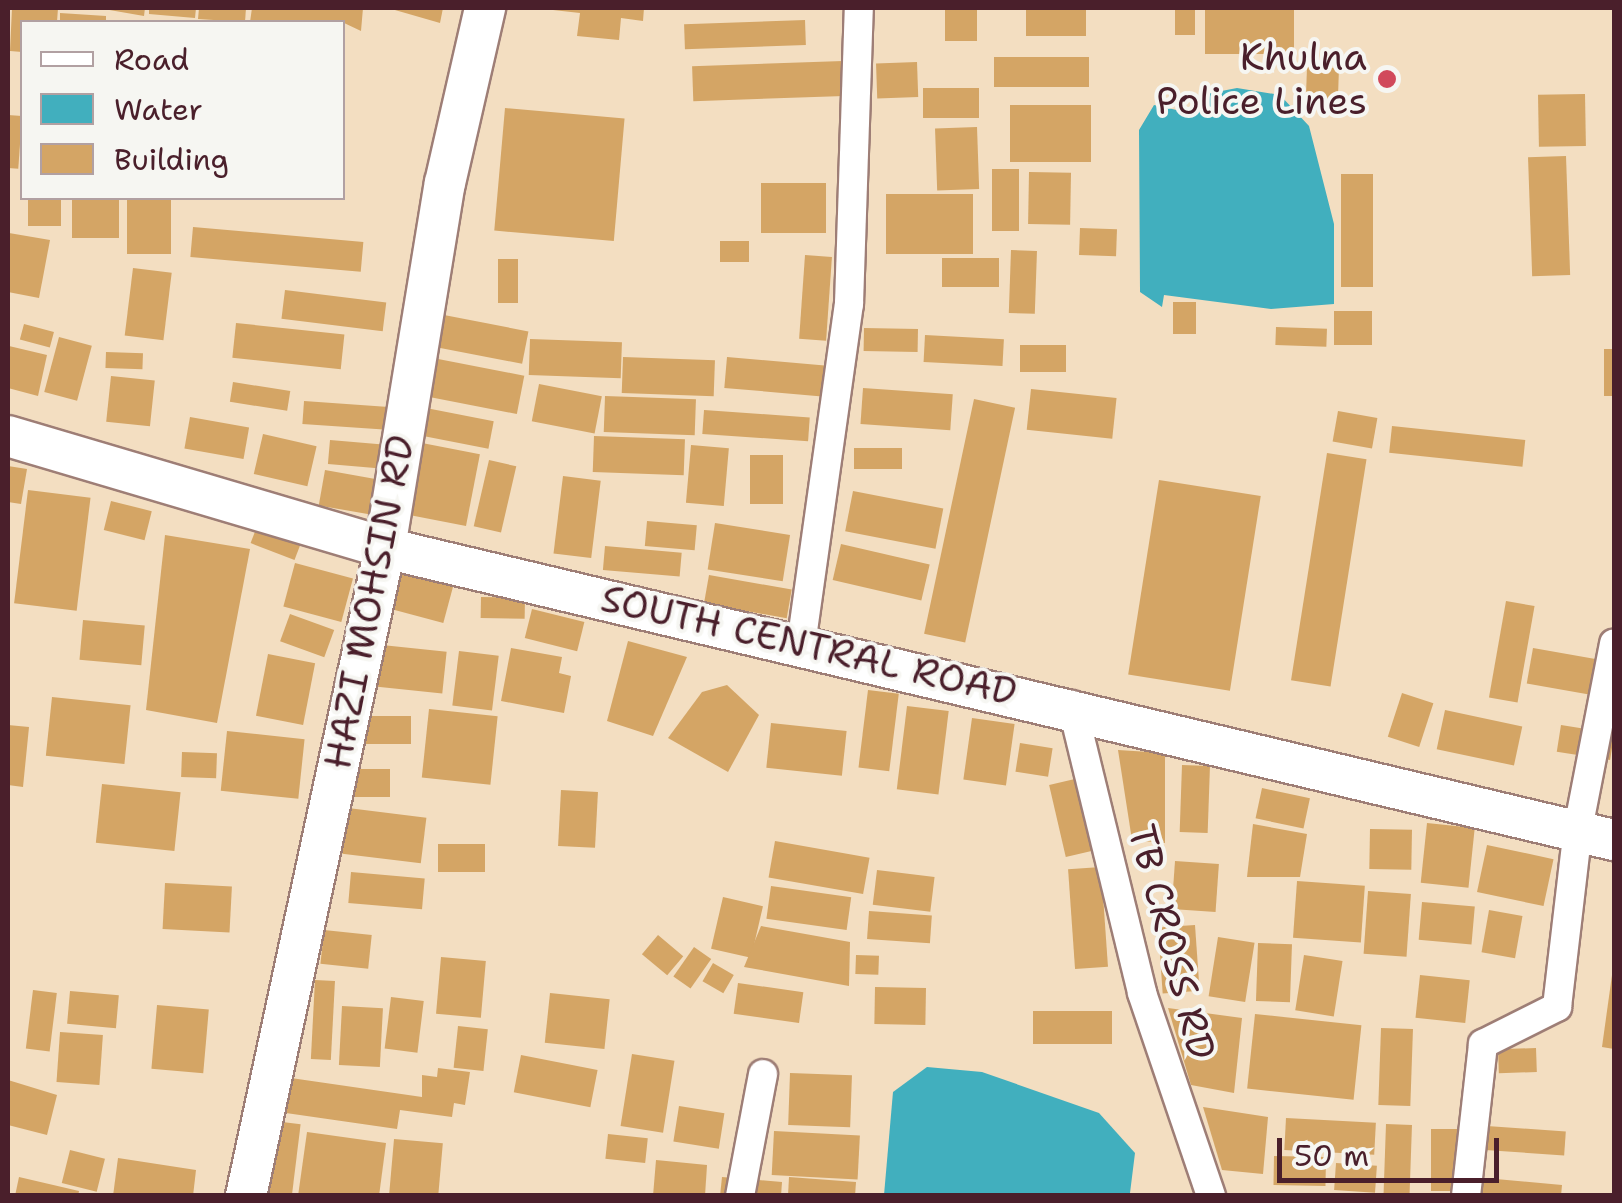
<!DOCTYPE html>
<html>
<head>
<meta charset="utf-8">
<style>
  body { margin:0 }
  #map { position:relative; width:1622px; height:1203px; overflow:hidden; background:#f3dec1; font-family:"Shantell Sans",sans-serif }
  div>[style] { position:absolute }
  .water>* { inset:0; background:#41afbe }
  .building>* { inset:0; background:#d4a565; transform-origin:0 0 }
  .roads { filter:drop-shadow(2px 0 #9e7e76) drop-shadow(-2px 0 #9e7e76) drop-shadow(0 2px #9e7e76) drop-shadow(0 -2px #9e7e76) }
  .street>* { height:28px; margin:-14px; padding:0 14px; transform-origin:14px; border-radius:14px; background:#fff }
  .secondary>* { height:40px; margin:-20px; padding:0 20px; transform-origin:20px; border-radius:20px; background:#fff }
  .dots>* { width:28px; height:28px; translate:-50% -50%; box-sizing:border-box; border:5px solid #f6f6f2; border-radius:50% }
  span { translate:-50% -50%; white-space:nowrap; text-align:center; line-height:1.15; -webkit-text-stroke:8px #f6f6f2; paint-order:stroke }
  .poi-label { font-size:38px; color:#4a1f2b }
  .right { translate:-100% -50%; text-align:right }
  .street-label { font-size:38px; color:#4a1f2b }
  .frame { position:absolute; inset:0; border:10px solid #4a1f2b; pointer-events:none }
  .legend { position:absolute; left:20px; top:20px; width:325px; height:180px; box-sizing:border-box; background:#f6f6f2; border:2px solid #b1a0a2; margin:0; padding:12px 18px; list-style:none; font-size:30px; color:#4a1f2b }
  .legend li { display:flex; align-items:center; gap:20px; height:50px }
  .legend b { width:50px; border:2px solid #b1a0a2 }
  .scale { position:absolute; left:1277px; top:1138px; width:222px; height:45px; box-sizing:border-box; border:5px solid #4a1f2b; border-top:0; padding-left:12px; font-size:30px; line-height:35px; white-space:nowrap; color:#4a1f2b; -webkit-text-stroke:8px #f6f6f2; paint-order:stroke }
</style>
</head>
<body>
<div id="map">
  <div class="water">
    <div style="clip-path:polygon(1237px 88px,1280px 95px,1309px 126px,1334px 224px,1334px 304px,1271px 309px,1164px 295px,1162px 307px,1140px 292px,1139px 130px,1154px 105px,1190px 113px,1206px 94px)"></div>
    <div style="clip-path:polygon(927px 1067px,982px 1072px,1099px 1113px,1135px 1153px,1130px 1193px,884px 1195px,893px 1092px)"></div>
  </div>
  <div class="building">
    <div style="clip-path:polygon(12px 8px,58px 8px,57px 22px,22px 22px,22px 52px,10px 51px)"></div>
    <div style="clip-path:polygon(98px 8px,145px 8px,144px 16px)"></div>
    <div style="clip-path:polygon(149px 8px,196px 8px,195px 18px,149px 14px)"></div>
    <div style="clip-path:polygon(199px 8px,246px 8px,245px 22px,198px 19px)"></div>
    <div style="clip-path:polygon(252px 8px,363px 8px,361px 31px,342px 22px,250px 22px)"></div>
    <div style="clip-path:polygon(388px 8px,443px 8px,440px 23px)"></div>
    <div style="clip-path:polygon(644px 8px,643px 21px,621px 18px,619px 40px,577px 36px,580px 13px,553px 10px)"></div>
    <div style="left:945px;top:8px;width:32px;height:33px"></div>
    <div style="left:1026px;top:8px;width:60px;height:28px"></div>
    <div style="left:1175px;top:8px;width:20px;height:27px"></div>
    <div style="left:1205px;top:8px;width:89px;height:46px"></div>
    <div style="clip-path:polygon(60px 13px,106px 16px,106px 22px,60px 22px)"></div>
    <div style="left:805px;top:20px;width:25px;height:121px;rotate:88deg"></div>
    <div style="left:994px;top:57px;width:95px;height:30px"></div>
    <div style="left:843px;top:61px;width:35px;height:151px;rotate:88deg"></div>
    <div style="left:917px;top:62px;width:35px;height:41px;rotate:88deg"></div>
    <div style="left:1307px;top:67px;width:32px;height:38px;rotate:2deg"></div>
    <div style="left:923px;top:88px;width:56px;height:30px"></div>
    <div style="left:1585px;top:94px;width:52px;height:47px;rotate:89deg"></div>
    <div style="left:1010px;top:105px;width:81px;height:57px"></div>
    <div style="left:505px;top:108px;width:120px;height:123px;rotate:5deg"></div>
    <div style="left:8px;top:115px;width:14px;height:53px;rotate:4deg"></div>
    <div style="left:977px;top:127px;width:62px;height:42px;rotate:88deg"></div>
    <div style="left:1566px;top:156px;width:119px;height:38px;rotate:88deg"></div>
    <div style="left:992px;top:169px;width:27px;height:62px"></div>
    <div style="left:1029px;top:172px;width:42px;height:52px;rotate:1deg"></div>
    <div style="left:1341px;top:174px;width:32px;height:113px"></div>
    <div style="left:826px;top:183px;width:50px;height:65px;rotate:90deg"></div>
    <div style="left:886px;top:194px;width:87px;height:60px"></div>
    <div style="left:28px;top:198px;width:33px;height:28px"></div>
    <div style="left:72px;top:198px;width:47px;height:40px"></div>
    <div style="left:127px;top:198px;width:44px;height:56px"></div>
    <div style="left:193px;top:227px;width:171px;height:30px;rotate:5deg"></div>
    <div style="left:1080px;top:228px;width:37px;height:27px;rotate:2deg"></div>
    <div style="clip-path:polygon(9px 233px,50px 240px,39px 298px,8px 292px)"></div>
    <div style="left:720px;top:241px;width:29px;height:21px"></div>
    <div style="left:1011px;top:250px;width:26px;height:63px;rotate:2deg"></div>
    <div style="left:805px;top:255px;width:27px;height:84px;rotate:4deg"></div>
    <div style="left:942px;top:258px;width:57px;height:29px"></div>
    <div style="left:498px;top:259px;width:20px;height:44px"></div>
    <div style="left:133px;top:268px;width:39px;height:68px;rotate:7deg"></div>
    <div style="left:285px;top:290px;width:102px;height:29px;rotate:7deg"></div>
    <div style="left:1196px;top:302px;width:32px;height:23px;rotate:90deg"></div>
    <div style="left:1334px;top:311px;width:38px;height:34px"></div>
    <div style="left:444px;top:315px;width:86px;height:33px;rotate:11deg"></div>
    <div style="left:236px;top:323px;width:109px;height:35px;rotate:6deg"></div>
    <div style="left:24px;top:324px;width:31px;height:16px;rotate:15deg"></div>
    <div style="left:1276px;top:327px;width:51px;height:18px;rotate:2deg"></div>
    <div style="left:864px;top:328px;width:54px;height:23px;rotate:1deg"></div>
    <div style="left:925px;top:335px;width:79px;height:27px;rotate:3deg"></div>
    <div style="left:59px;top:337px;width:34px;height:57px;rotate:15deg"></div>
    <div style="left:530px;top:339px;width:92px;height:36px;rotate:2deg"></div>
    <div style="left:1020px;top:345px;width:46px;height:27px"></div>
    <div style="clip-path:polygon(9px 346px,47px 355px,38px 396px,8px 388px)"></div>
    <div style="left:1604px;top:349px;width:10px;height:47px"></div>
    <div style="left:106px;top:352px;width:37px;height:16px;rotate:2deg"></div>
    <div style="left:623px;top:357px;width:92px;height:36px;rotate:2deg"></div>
    <div style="left:727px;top:357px;width:98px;height:31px;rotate:5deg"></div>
    <div style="left:433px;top:358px;width:93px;height:39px;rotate:11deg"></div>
    <div style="left:111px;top:376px;width:44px;height:46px;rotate:6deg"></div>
    <div style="left:233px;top:382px;width:58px;height:20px;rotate:9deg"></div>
    <div style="left:539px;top:384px;width:64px;height:38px;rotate:11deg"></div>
    <div style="left:863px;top:388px;width:90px;height:36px;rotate:4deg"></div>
    <div style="left:1031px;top:389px;width:86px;height:41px;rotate:6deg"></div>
    <div style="left:605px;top:396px;width:91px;height:36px;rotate:2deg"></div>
    <div style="left:974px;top:399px;width:42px;height:240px;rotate:12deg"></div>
    <div style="left:304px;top:401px;width:85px;height:23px;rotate:4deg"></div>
    <div style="left:426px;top:408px;width:69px;height:28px;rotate:11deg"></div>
    <div style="left:704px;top:410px;width:106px;height:24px;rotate:4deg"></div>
    <div style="left:1338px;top:411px;width:40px;height:31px;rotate:10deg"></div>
    <div style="left:190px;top:417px;width:60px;height:32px;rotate:10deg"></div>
    <div style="left:1392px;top:426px;width:134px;height:27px;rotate:6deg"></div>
    <div style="left:263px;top:434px;width:55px;height:41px;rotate:13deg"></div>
    <div style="left:594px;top:436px;width:91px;height:36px;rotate:2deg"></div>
    <div style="left:330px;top:440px;width:53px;height:24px;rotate:5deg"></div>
    <div style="left:422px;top:443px;width:59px;height:73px;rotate:11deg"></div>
    <div style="left:691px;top:445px;width:38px;height:58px;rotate:5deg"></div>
    <div style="left:854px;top:448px;width:48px;height:21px"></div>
    <div style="left:1327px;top:453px;width:40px;height:230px;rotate:9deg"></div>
    <div style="left:750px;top:455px;width:33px;height:49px"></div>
    <div style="left:489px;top:460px;width:28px;height:68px;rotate:13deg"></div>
    <div style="clip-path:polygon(8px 466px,27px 469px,21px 504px,8px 502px)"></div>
    <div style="left:325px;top:470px;width:54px;height:36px;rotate:10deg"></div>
    <div style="left:563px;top:476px;width:38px;height:78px;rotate:7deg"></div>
    <div style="left:1159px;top:480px;width:103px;height:197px;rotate:9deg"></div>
    <div style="left:28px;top:490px;width:63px;height:114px;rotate:7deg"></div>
    <div style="left:853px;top:491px;width:92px;height:41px;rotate:11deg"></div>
    <div style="left:111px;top:501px;width:42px;height:30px;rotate:14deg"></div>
    <div style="left:261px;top:516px;width:47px;height:29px;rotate:21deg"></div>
    <div style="left:647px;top:521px;width:50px;height:25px;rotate:5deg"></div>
    <div style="left:715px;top:523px;width:76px;height:47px;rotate:9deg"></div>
    <div style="clip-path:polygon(165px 535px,250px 549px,217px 723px,146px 710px)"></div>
    <div style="left:841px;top:544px;width:91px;height:37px;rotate:13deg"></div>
    <div style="left:605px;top:546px;width:77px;height:24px;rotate:5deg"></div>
    <div style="left:295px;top:563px;width:60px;height:45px;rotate:15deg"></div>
    <div style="left:397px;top:564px;width:60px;height:45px;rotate:15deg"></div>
    <div style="left:709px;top:575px;width:84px;height:29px;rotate:10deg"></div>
    <div style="left:481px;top:597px;width:44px;height:21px;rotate:1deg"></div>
    <div style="left:1506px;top:601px;width:29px;height:98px;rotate:10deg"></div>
    <div style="left:532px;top:609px;width:54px;height:30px;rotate:14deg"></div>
    <div style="left:290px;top:614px;width:47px;height:29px;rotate:20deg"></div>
    <div style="left:83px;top:620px;width:62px;height:40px;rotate:5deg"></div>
    <div style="clip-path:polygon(628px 641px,687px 657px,653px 736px,607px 721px)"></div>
    <div style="left:382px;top:645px;width:65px;height:42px;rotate:6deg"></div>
    <div style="clip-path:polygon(511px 648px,562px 657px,559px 673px,571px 676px,564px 713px,501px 701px)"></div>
    <div style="left:1533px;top:648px;width:82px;height:36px;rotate:10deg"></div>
    <div style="left:459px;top:651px;width:40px;height:55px;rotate:7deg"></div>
    <div style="left:268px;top:654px;width:48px;height:63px;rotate:11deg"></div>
    <div style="clip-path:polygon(727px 685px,759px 715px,728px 772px,668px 738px,702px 692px)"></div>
    <div style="left:868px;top:690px;width:31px;height:78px;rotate:7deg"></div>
    <div style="left:1402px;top:693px;width:33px;height:46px;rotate:18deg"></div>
    <div style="left:52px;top:697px;width:79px;height:59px;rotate:6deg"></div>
    <div style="left:907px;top:706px;width:42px;height:84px;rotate:7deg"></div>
    <div style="left:429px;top:709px;width:69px;height:69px;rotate:6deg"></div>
    <div style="left:1445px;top:710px;width:79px;height:40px;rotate:12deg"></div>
    <div style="left:364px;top:716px;width:47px;height:28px"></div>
    <div style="left:972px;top:718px;width:43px;height:62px;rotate:8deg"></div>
    <div style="left:771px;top:723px;width:76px;height:45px;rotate:6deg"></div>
    <div style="clip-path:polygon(8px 725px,29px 727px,23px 787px,8px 785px)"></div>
    <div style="left:1561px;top:725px;width:54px;height:27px;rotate:9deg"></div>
    <div style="left:227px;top:731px;width:78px;height:60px;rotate:6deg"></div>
    <div style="left:1020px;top:743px;width:33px;height:29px;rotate:9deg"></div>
    <div style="clip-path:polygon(1118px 750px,1165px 753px,1165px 843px,1132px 840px)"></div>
    <div style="left:182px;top:752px;width:35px;height:25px;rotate:2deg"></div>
    <div style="left:1182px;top:765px;width:28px;height:67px;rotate:2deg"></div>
    <div style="left:343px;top:769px;width:47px;height:28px"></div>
    <div style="left:1092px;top:775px;width:74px;height:44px;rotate:77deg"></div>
    <div style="left:102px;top:784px;width:79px;height:59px;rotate:6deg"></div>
    <div style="left:1262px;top:788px;width:49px;height:31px;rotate:12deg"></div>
    <div style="left:561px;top:790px;width:37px;height:56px;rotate:3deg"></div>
    <div style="left:348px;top:808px;width:79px;height:46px;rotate:7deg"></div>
    <div style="left:1427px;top:823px;width:48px;height:60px;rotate:6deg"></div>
    <div style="clip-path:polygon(1253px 824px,1307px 834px,1300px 877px,1247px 877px)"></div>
    <div style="left:1370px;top:829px;width:42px;height:40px;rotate:1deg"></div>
    <div style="left:775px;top:841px;width:96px;height:37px;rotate:10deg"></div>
    <div style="left:438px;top:844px;width:47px;height:28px"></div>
    <div style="left:1487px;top:845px;width:68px;height:48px;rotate:12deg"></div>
    <div style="left:1175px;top:861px;width:44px;height:48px;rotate:4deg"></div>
    <div style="left:1101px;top:867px;width:100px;height:33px;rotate:86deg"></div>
    <div style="left:877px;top:870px;width:58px;height:35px;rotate:7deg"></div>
    <div style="left:351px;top:872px;width:74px;height:31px;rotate:5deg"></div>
    <div style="left:1297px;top:881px;width:68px;height:57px;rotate:4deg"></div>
    <div style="left:165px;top:883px;width:67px;height:46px;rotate:3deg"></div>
    <div style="left:771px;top:886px;width:81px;height:33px;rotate:8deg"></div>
    <div style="left:1368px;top:891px;width:43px;height:63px;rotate:4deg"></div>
    <div style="left:723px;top:897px;width:41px;height:53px;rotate:13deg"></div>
    <div style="left:1422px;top:902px;width:53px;height:38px;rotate:5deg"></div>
    <div style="left:1489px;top:910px;width:34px;height:43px;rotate:10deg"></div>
    <div style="left:869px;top:911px;width:63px;height:28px;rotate:4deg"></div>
    <div style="left:1195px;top:925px;width:66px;height:37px;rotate:86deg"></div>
    <div style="clip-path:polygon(761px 926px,850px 942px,849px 986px,744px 967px)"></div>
    <div style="left:324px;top:930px;width:48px;height:34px;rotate:6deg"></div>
    <div style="left:658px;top:935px;width:33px;height:25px;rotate:40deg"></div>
    <div style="left:1218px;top:937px;width:37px;height:60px;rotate:9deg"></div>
    <div style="left:1258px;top:943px;width:34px;height:58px;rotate:2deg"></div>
    <div style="left:694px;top:947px;width:21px;height:36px;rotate:35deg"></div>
    <div style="left:856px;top:955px;width:23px;height:19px;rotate:2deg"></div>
    <div style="left:1304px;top:955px;width:39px;height:56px;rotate:9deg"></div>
    <div style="left:441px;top:957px;width:45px;height:57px;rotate:5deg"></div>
    <div style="left:713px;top:963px;width:24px;height:21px;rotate:30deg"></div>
    <div style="left:1420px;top:975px;width:50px;height:43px;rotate:6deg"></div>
    <div style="clip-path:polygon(1612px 975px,1614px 975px,1614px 1049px,1602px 1047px)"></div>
    <div style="left:315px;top:980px;width:20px;height:79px;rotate:3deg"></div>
    <div style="left:738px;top:983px;width:66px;height:31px;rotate:8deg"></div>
    <div style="left:875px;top:987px;width:51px;height:37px;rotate:1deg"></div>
    <div style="left:33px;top:990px;width:24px;height:59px;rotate:7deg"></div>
    <div style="left:70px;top:991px;width:49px;height:33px;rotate:5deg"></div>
    <div style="left:550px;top:993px;width:60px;height:50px;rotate:6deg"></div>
    <div style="left:391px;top:997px;width:33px;height:52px;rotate:7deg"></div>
    <div style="left:157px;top:1005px;width:52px;height:64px;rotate:5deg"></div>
    <div style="left:342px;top:1006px;width:41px;height:59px;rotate:3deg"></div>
    <div style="clip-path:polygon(1168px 1008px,1242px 1018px,1234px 1093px,1191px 1085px)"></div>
    <div style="left:1112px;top:1011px;width:33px;height:79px;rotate:90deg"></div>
    <div style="left:1255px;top:1014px;width:107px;height:75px;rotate:6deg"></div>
    <div style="left:458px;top:1026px;width:30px;height:42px;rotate:6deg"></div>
    <div style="left:1381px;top:1028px;width:32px;height:77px;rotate:2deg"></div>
    <div style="left:60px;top:1032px;width:43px;height:50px;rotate:4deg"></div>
    <div style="left:1536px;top:1048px;width:24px;height:38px;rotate:88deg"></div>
    <div style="left:632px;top:1054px;width:43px;height:73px;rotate:9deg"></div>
    <div style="left:521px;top:1055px;width:78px;height:38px;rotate:11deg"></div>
    <div style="clip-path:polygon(438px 1068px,470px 1072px,465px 1105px,454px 1103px,452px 1117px,400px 1110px,397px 1129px,279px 1112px,284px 1077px,422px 1097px,422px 1075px,437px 1077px)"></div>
    <div style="left:790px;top:1073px;width:62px;height:52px;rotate:2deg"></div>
    <div style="clip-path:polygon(8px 1080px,57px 1095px,47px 1135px,8px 1125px)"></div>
    <div style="left:679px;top:1106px;width:46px;height:36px;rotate:9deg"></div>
    <div style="clip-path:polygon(1203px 1107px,1268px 1117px,1263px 1174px,1222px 1170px)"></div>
    <div style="left:249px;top:1118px;width:52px;height:79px;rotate:7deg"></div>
    <div style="left:1286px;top:1118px;width:90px;height:32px;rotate:3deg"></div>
    <div style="left:1386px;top:1124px;width:26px;height:72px;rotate:2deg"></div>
    <div style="left:1487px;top:1126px;width:79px;height:24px;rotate:4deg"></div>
    <div style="left:1431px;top:1129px;width:30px;height:62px"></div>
    <div style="left:774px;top:1131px;width:86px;height:44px;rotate:3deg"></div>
    <div style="clip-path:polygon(307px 1132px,386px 1143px,379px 1196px,298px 1196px)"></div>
    <div style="left:608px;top:1134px;width:40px;height:25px;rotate:6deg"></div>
    <div style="left:394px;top:1139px;width:49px;height:57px;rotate:5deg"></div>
    <div style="left:70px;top:1150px;width:36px;height:34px;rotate:14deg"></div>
    <div style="left:1274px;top:1156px;width:52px;height:29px;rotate:1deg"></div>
    <div style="clip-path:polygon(118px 1158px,196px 1170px,193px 1196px,113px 1196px)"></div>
    <div style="clip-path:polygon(656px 1160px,707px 1165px,705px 1196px,653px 1196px)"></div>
    <div style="left:1336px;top:1163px;width:41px;height:27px;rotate:4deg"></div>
    <div style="clip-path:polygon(19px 1177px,79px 1191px,78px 1196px,15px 1196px)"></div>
    <div style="clip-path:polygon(722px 1177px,782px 1182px,781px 1196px,720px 1196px)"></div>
    <div style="clip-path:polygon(789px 1177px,856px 1182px,855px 1196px,788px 1196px)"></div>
    <div style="clip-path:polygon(1474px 1177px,1562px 1185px,1561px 1196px,1472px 1196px)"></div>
  </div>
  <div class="roads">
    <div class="street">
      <div style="left:801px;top:645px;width:344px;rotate:-82deg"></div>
      <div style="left:849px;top:304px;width:296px;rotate:-88.1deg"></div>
      <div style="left:1072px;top:705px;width:296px;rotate:76.3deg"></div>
      <div style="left:1142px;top:993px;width:214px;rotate:71.2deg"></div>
      <div style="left:740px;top:1196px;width:124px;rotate:-79.3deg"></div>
      <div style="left:1466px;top:1196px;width:153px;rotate:-83.6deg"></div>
      <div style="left:1483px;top:1044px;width:83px;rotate:-26.6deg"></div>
      <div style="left:1557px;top:1007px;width:179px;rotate:-83.3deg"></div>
      <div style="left:1578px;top:829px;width:189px;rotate:-79deg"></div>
    </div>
    <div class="secondary">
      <div style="left:8px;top:436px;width:393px;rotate:16.5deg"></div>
      <div style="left:385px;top:548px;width:1263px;rotate:13.37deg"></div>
      <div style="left:246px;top:1196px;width:663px;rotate:-77.89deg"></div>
      <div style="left:385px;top:548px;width:370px;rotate:-80.7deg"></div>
      <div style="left:445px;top:183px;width:180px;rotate:-77.1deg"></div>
    </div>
  </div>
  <div class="dots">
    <div style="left:1387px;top:79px;background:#d1495b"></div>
  </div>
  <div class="poi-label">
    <span class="right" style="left:1367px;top:79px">Khulna<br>Police Lines</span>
  </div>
  <div class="street-label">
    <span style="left:369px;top:602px;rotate:-79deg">HAZI MOHSIN RD</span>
    <span style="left:809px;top:645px;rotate:13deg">SOUTH CENTRAL ROAD</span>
    <span style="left:1172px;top:942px;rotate:75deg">TB CROSS RD</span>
  </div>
  <div class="frame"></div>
  <ul class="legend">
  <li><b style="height:12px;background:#fff"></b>Road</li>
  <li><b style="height:28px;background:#41afbe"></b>Water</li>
  <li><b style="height:28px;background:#d4a565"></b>Building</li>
  </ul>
  <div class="scale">50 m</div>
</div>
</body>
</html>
